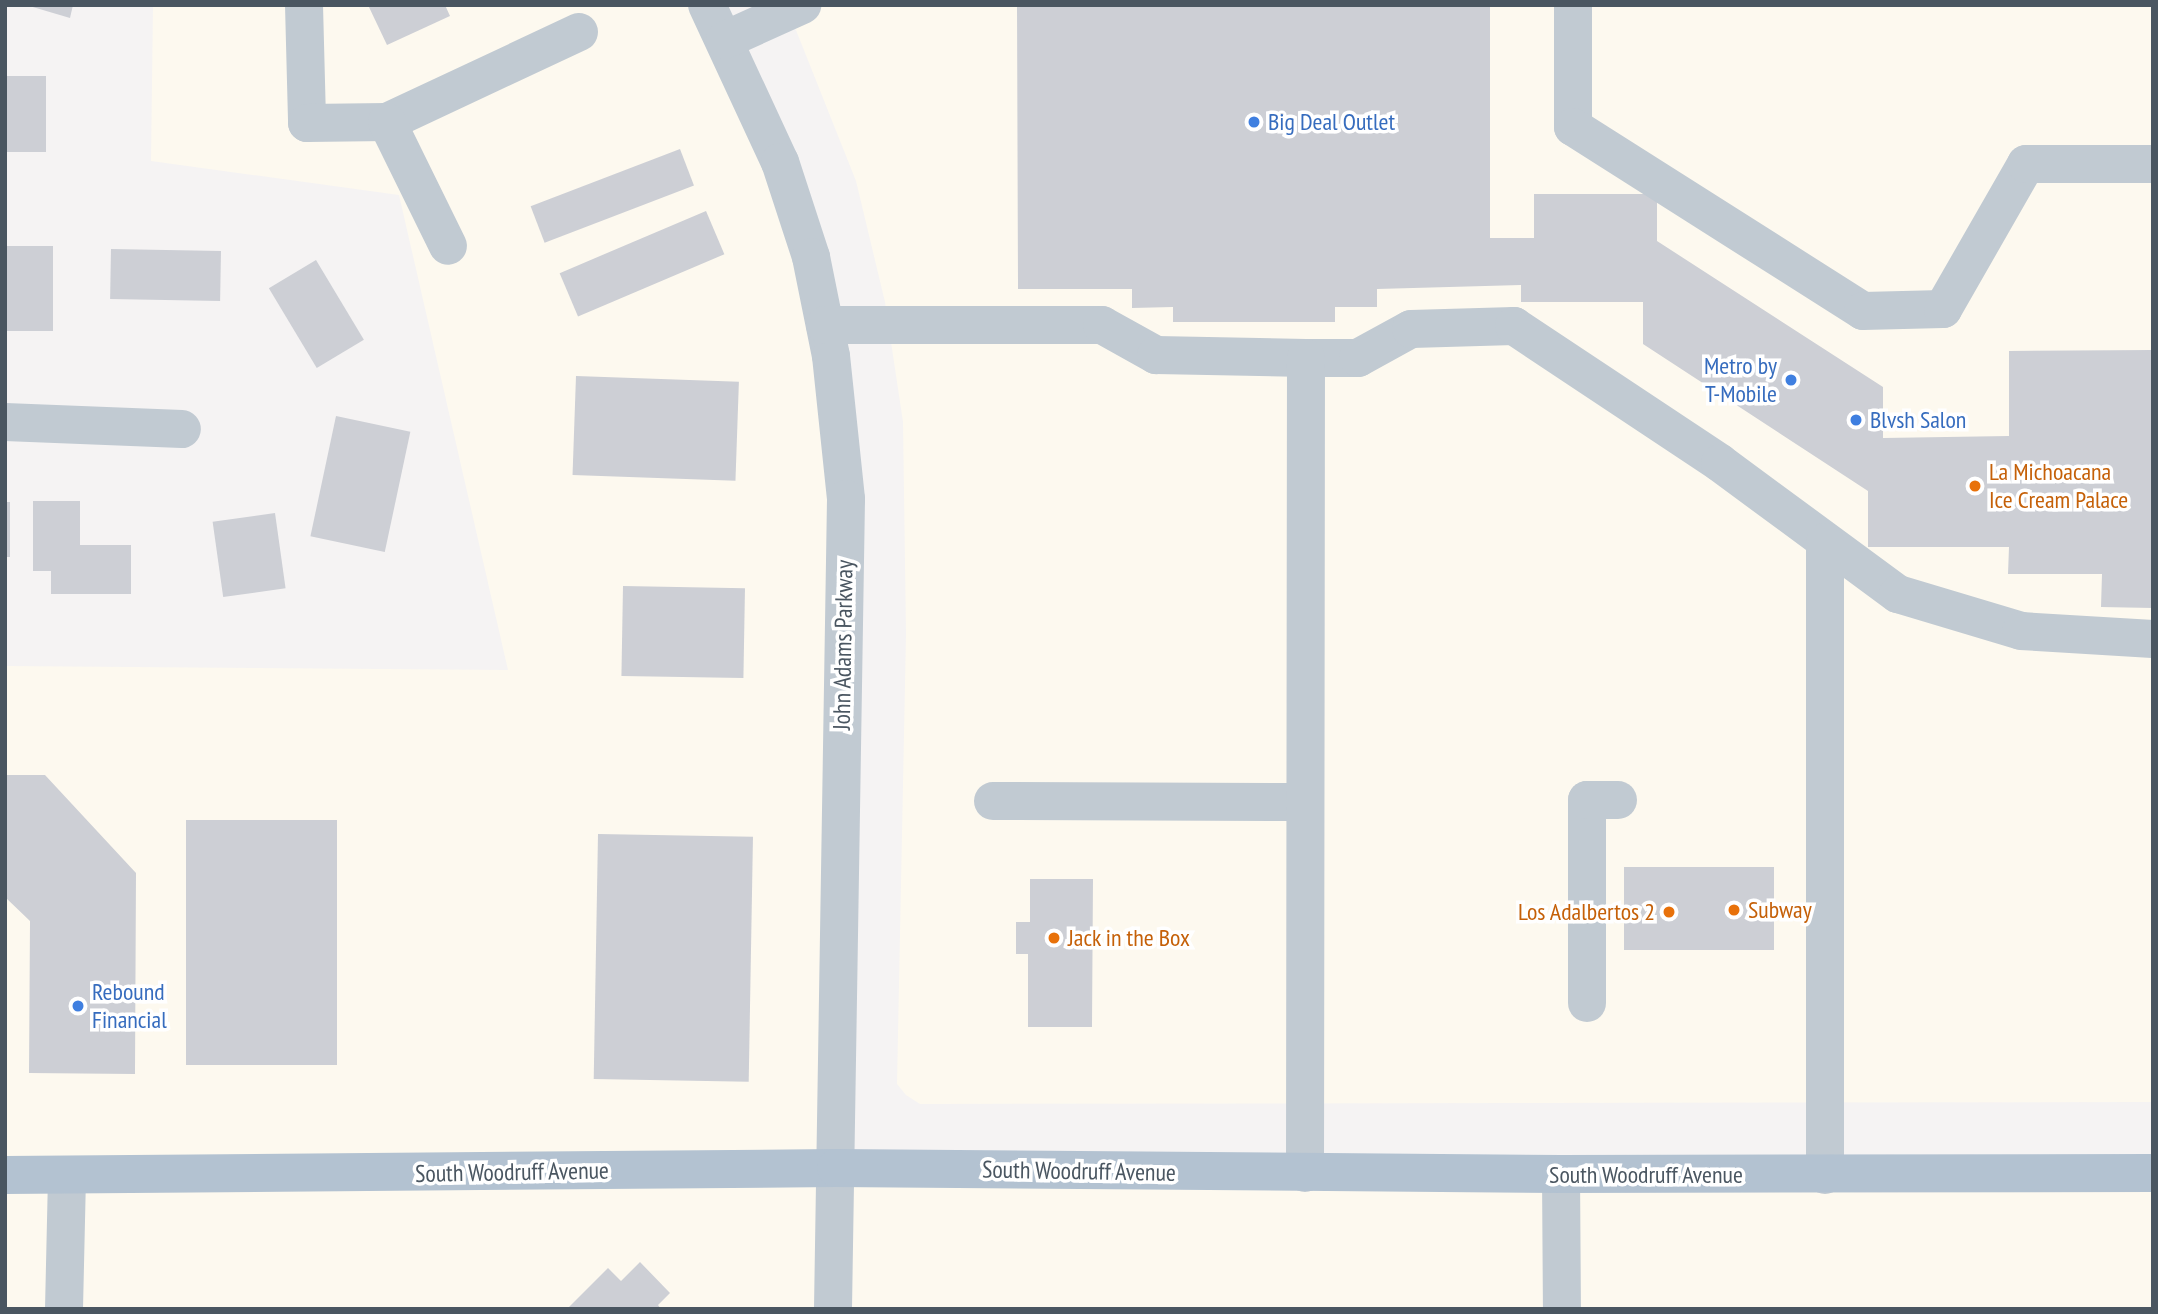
<!DOCTYPE html>
<html>
<head>
<meta charset="utf-8">
<style>
  body { margin:0 }
  #map { position:relative; width:2158px; height:1314px; overflow:hidden; background:#f5f3f3; font-family:"PT Sans Narrow",sans-serif }
  div>[style] { position:absolute }
  .commercial>* { inset:0; background:#fdf9ef }
  .building>* { inset:0; background:#cdcfd5; transform-origin:0 0 }
  .minor>* { height:38px; margin:-19px; padding:0 19px; transform-origin:19px; border-radius:19px; background:#c1cad2 }
  .major>* { height:38px; margin:-19px; padding:0 19px; transform-origin:19px; border-radius:19px; background:#b3c2d1 }
  .dots>* { width:19px; height:19px; translate:-50% -50%; box-sizing:border-box; border:4px solid #fff; border-radius:50% }
  span { translate:-50% -50%; white-space:nowrap; text-align:center; line-height:1.15; -webkit-text-stroke:7px #fff; paint-order:stroke }
  .shop-label { font-size:24px; color:#366cbe }
  .left { translate:0 -50%; text-align:left }
  .right { translate:-100% -50%; text-align:right }
  .food-label { font-size:24px; color:#c56008 }
  .street-label { font-size:24px; color:#4a5661 }
  .frame { position:absolute; inset:0; border:7px solid #4a5661; pointer-events:none }
</style>
</head>
<body>
<div id="map">
  <div class="commercial">
    <div style="clip-path:polygon(153px 5px,706px 5px,825px 325px,837px 1168px,2153px 1173px,2153px 1309px,5px 1309px,5px 666px,508px 670px,399px 195px,151px 161px)"></div>
    <div style="clip-path:polygon(786px 5px,2153px 5px,2153px 1102px,920px 1104px,906px 1095px,897px 1084px,906px 634px,903px 422px,885px 302px,856px 181px)"></div>
  </div>
  <div class="building">
    <div style="clip-path:polygon(26px 5px,73px 5px,70px 18px)"></div>
    <div style="clip-path:polygon(368px 5px,445px 5px,450px 16px,387px 45px)"></div>
    <div style="clip-path:polygon(1017px 5px,1490px 5px,1490px 238px,1534px 238px,1534px 194px,1657px 194px,1657px 241px,1883px 387px,1883px 438px,2009px 436px,2009px 351px,2153px 350px,2153px 608px,2101px 607px,2102px 574px,2008px 574px,2009px 547px,1868px 547px,1868px 491px,1643px 344px,1643px 302px,1521px 302px,1521px 285px,1377px 289px,1377px 307px,1335px 307px,1335px 322px,1173px 322px,1173px 307px,1132px 308px,1132px 289px,1018px 289px)"></div>
    <div style="left:5px;top:76px;width:41px;height:76px"></div>
    <div style="left:680px;top:149px;width:39px;height:160px;rotate:69deg"></div>
    <div style="left:706px;top:211px;width:47px;height:159px;rotate:67deg"></div>
    <div style="left:5px;top:246px;width:48px;height:85px"></div>
    <div style="left:111px;top:249px;width:110px;height:50px;rotate:1deg"></div>
    <div style="left:316px;top:260px;width:93px;height:55px;rotate:59deg"></div>
    <div style="left:576px;top:376px;width:163px;height:99px;rotate:2deg"></div>
    <div style="left:336px;top:416px;width:76px;height:123px;rotate:12deg"></div>
    <div style="clip-path:polygon(33px 501px,80px 501px,80px 545px,131px 545px,131px 594px,51px 594px,51px 571px,33px 571px)"></div>
    <div style="left:5px;top:502px;width:5px;height:55px"></div>
    <div style="left:275px;top:513px;width:76px;height:63px;rotate:82deg"></div>
    <div style="left:623px;top:586px;width:122px;height:90px;rotate:1deg"></div>
    <div style="clip-path:polygon(5px 775px,45px 775px,136px 873px,135px 1074px,29px 1073px,30px 921px,5px 897px)"></div>
    <div style="left:186px;top:820px;width:151px;height:245px"></div>
    <div style="left:598px;top:834px;width:155px;height:245px;rotate:1deg"></div>
    <div style="left:1624px;top:867px;width:150px;height:83px"></div>
    <div style="clip-path:polygon(1030px 879px,1093px 879px,1092px 1027px,1028px 1027px,1028px 954px,1016px 954px,1016px 922px,1030px 922px)"></div>
    <div style="clip-path:polygon(640px 1262px,670px 1293px,658px 1305px,661px 1309px,567px 1309px,608px 1268px,621px 1281px)"></div>
  </div>
  <div class="minor">
    <div style="left:304px;top:5px;width:118px;rotate:88.5deg"></div>
    <div style="left:307px;top:123px;width:80px;rotate:-0.7deg"></div>
    <div style="left:387px;top:122px;width:212px;rotate:-25.1deg"></div>
    <div style="left:707px;top:5px;width:173px;rotate:65.1deg"></div>
    <div style="left:780px;top:162px;width:100px;rotate:71.9deg"></div>
    <div style="left:811px;top:257px;width:101px;rotate:78.6deg"></div>
    <div style="left:831px;top:356px;width:144px;rotate:84deg"></div>
    <div style="left:846px;top:499px;width:810px;rotate:90.92deg"></div>
    <div style="left:1573px;top:5px;width:122px;rotate:90deg"></div>
    <div style="left:1573px;top:127px;width:343px;rotate:32.4deg"></div>
    <div style="left:1863px;top:311px;width:80px;rotate:-1.4deg"></div>
    <div style="left:1943px;top:309px;width:167px;rotate:-60.2deg"></div>
    <div style="left:2026px;top:164px;width:127px"></div>
    <div style="left:725px;top:40px;width:85px;rotate:-24.4deg"></div>
    <div style="left:387px;top:122px;width:138px;rotate:63.8deg"></div>
    <div style="left:825px;top:325px;width:277px"></div>
    <div style="left:1102px;top:325px;width:62px;rotate:29.1deg"></div>
    <div style="left:1156px;top:355px;width:150px;rotate:1.1deg"></div>
    <div style="left:1306px;top:358px;width:52px"></div>
    <div style="left:1358px;top:358px;width:60px;rotate:-28.7deg"></div>
    <div style="left:1411px;top:329px;width:103px;rotate:-1.7deg"></div>
    <div style="left:1514px;top:326px;width:247px;rotate:33.6deg"></div>
    <div style="left:1720px;top:463px;width:221px;rotate:36.4deg"></div>
    <div style="left:1898px;top:594px;width:128px;rotate:16.7deg"></div>
    <div style="left:2021px;top:631px;width:132px;rotate:3.5deg"></div>
    <div style="left:5px;top:422px;width:177px;rotate:2.3deg"></div>
    <div style="left:1825px;top:542px;width:633px;rotate:90deg"></div>
    <div style="left:993px;top:801px;width:312px;rotate:0.2deg"></div>
    <div style="left:1587px;top:1003px;width:203px;rotate:-90deg"></div>
    <div style="left:1587px;top:800px;width:31px"></div>
    <div style="left:1305px;top:1173px;width:815px;rotate:-89.93deg"></div>
    <div style="left:1561px;top:1174px;width:135px;rotate:89.6deg"></div>
    <div style="left:64px;top:1309px;width:134px;rotate:-88.7deg"></div>
  </div>
  <div class="major">
    <div style="left:5px;top:1175px;width:831px;rotate:-0.48deg"></div>
    <div style="left:836px;top:1168px;width:725px;rotate:0.47deg"></div>
    <div style="left:1561px;top:1174px;width:592px;rotate:-0.1deg"></div>
  </div>
  <div class="dots">
    <div style="left:1254px;top:122px;background:#3f7fe0"></div>
    <div style="left:1791px;top:380px;background:#3f7fe0"></div>
    <div style="left:1856px;top:420px;background:#3f7fe0"></div>
    <div style="left:1975px;top:486px;background:#e8710a"></div>
    <div style="left:1734px;top:910px;background:#e8710a"></div>
    <div style="left:1669px;top:912px;background:#e8710a"></div>
    <div style="left:1054px;top:938px;background:#e8710a"></div>
    <div style="left:78px;top:1006px;background:#3f7fe0"></div>
  </div>
  <div class="shop-label">
    <span class="left" style="left:1268px;top:122px">Big Deal Outlet</span>
    <span class="right" style="left:1777px;top:380px">Metro by<br>T-Mobile</span>
    <span class="left" style="left:1870px;top:420px">Blvsh Salon</span>
    <span class="left" style="left:92px;top:1006px">Rebound<br>Financial</span>
  </div>
  <div class="food-label">
    <span class="left" style="left:1989px;top:486px">La Michoacana<br>Ice Cream Palace</span>
    <span class="left" style="left:1748px;top:910px">Subway</span>
    <span class="right" style="left:1655px;top:912px">Los Adalbertos 2</span>
    <span class="left" style="left:1068px;top:938px">Jack in the Box</span>
  </div>
  <div class="street-label">
    <span style="left:843px;top:645px;rotate:-89deg">John Adams Parkway</span>
    <span style="left:1079px;top:1171px;rotate:1deg">South Woodruff Avenue</span>
    <span style="left:512px;top:1172px;rotate:-1deg">South Woodruff Avenue</span>
    <span style="left:1646px;top:1175px">South Woodruff Avenue</span>
  </div>
  <div class="frame"></div>
</div>
</body>
</html>
